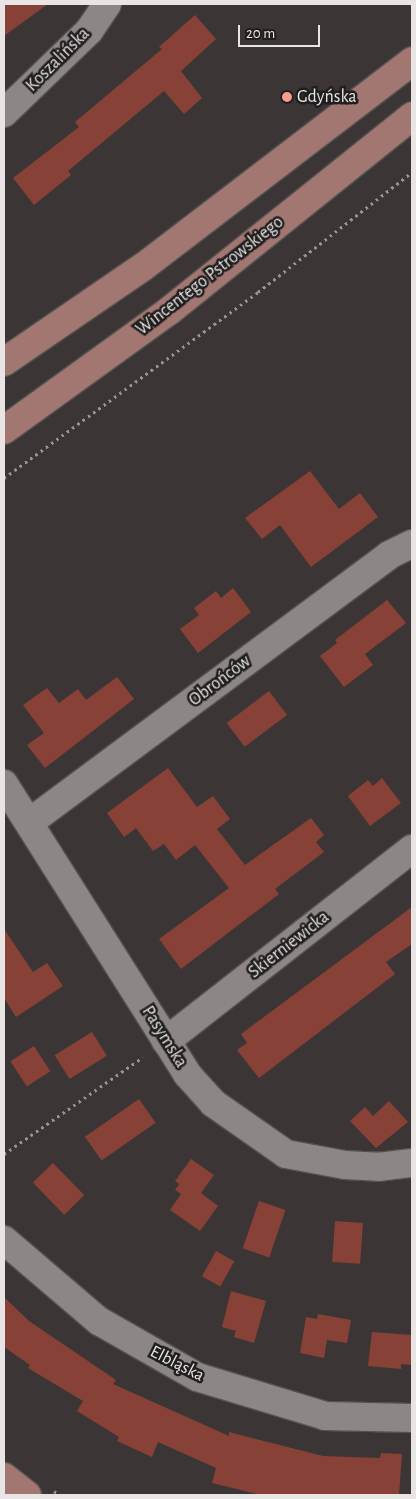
<!DOCTYPE html>
<html>
<head>
<meta charset="utf-8">
<style>
  body { margin:0 }
  #map { position:relative; width:416px; height:1499px; overflow:hidden; background:#3b3635; font-family:"Alegreya Sans",sans-serif }
  div>[style] { position:absolute }
  .building>* { inset:0; background:#874137; transform-origin:0 0 }
  .path>* { height:3px; margin-top:-1.5px; transform-origin:0; background:repeating-linear-gradient(90deg,#989493 0 2.5px,transparent 0 6.5px) }
  .roads { filter:drop-shadow(1px 0 #555251) drop-shadow(-1px 0 #555251) drop-shadow(0 1px #555251) drop-shadow(0 -1px #555251) }
  .street>* { height:28px; margin:-14px; padding:0 14px; transform-origin:14px; border-radius:14px; background:#8c8685 }
  .secondary>* { height:28px; margin:-14px; padding:0 14px; transform-origin:14px; border-radius:14px; background:#a27771 }
  .dots>* { width:14px; height:14px; translate:-50% -50%; box-sizing:border-box; border:2px solid #201e1e; border-radius:50% }
  span { translate:-50% -50%; white-space:nowrap; text-align:center; line-height:1.15; -webkit-text-stroke:5px #201e1e; paint-order:stroke }
  .street-label { font-size:18px; color:#e8e5e4 }
  .poi-label { font-size:18px; color:#e8e5e4 }
  .left { translate:0 -50%; text-align:left }
  .frame { position:absolute; inset:0; border:5px solid #e8e5e4; pointer-events:none }
  .scale { position:absolute; left:238px; top:25px; width:82px; height:22px; box-sizing:border-box; border:2px solid #e8e5e4; border-top:0; padding-left:6px; font-size:15px; line-height:18px; white-space:nowrap; color:#e8e5e4; -webkit-text-stroke:4px #201e1e; paint-order:stroke }
</style>
</head>
<body>
<div id="map">
  <div class="building">
    <div style="clip-path:polygon(4px 4px,48px 4px,4px 36px)"></div>
    <div style="clip-path:polygon(195px 15px,216px 39px,181px 71px,202px 98px,184px 114px,164px 91px,68px 171px,71px 175px,34px 205px,13px 178px,79px 127px,75px 122px,162px 49px,159px 47px)"></div>
    <div style="clip-path:polygon(310px 471px,339px 509px,360px 493px,378px 517px,311px 567px,280px 525px,262px 539px,245px 518px)"></div>
    <div style="clip-path:polygon(233px 588px,251px 612px,198px 653px,180px 629px,199px 615px,194px 608px,216px 591px,221px 598px)"></div>
    <div style="clip-path:polygon(387px 600px,406px 623px,365px 654px,373px 665px,344px 687px,320px 656px,337px 643px,335px 640px)"></div>
    <div style="clip-path:polygon(117px 677px,134px 699px,45px 768px,27px 745px,44px 733px,23px 705px,47px 688px,59px 703px,78px 689px,86px 700px)"></div>
    <div style="left:269px;top:691px;width:30px;height:53px;rotate:53deg"></div>
    <div style="clip-path:polygon(168px 768px,197px 807px,213px 796px,230px 819px,217px 829px,245px 865px,311px 818px,324px 835px,316px 842px,324px 852px,275px 889px,279px 894px,181px 969px,159px 939px,229px 888px,195px 845px,176px 860px,164px 844px,153px 851px,136px 828px,124px 837px,107px 813px)"></div>
    <div style="clip-path:polygon(382px 778px,401px 803px,370px 826px,348px 796px,368px 780px,373px 786px)"></div>
    <div style="clip-path:polygon(412px 907px,412px 944px,386px 962px,395px 974px,259px 1078px,237px 1050px,247px 1043px,241px 1034px)"></div>
    <div style="clip-path:polygon(4px 929px,33px 972px,47px 963px,63px 986px,16px 1017px,4px 998px)"></div>
    <div style="left:92px;top:1032px;width:28px;height:44px;rotate:58deg"></div>
    <div style="left:34px;top:1046px;width:30px;height:28px;rotate:57deg"></div>
    <div style="left:139px;top:1099px;width:29px;height:66px;rotate:55deg"></div>
    <div style="clip-path:polygon(389px 1101px,408px 1122px,376px 1148px,350px 1121px,365px 1107px,373px 1116px)"></div>
    <div style="clip-path:polygon(191px 1159px,214px 1175px,201px 1193px,218px 1206px,200px 1231px,170px 1210px,181px 1194px,175px 1190px,179px 1184px,175px 1181px)"></div>
    <div style="left:53px;top:1163px;width:45px;height:28px;rotate:46deg"></div>
    <div style="left:259px;top:1201px;width:28px;height:50px;rotate:19deg"></div>
    <div style="left:335px;top:1221px;width:28px;height:41px;rotate:4deg"></div>
    <div style="left:216px;top:1251px;width:21px;height:29px;rotate:29deg"></div>
    <div style="clip-path:polygon(231px 1291px,266px 1301px,254px 1343px,234px 1337px,236px 1331px,222px 1327px)"></div>
    <div style="clip-path:polygon(4px 1297px,29px 1321px,116px 1380px,113px 1384px,229px 1436px,229px 1432px,323px 1456px,380px 1458px,381px 1453px,402px 1454px,399px 1495px,261px 1495px,212px 1483px,216px 1468px,158px 1442px,152px 1457px,117px 1441px,119px 1437px,77px 1411px,83px 1401px,28px 1368px,30px 1365px,4px 1347px)"></div>
    <div style="clip-path:polygon(318px 1314px,351px 1320px,347px 1343px,327px 1340px,324px 1358px,300px 1353px,306px 1317px,317px 1319px)"></div>
    <div style="clip-path:polygon(372px 1332px,412px 1335px,412px 1365px,401px 1364px,401px 1369px,368px 1366px)"></div>
  </div>
  <div class="path">
    <div style="left:4px;top:478px;width:315px;rotate:-36.2deg"></div>
    <div style="left:258px;top:292px;width:195px;rotate:-37.9deg"></div>
    <div style="left:4px;top:1154px;width:169px;rotate:-34.9deg"></div>
    <div style="left:54px;top:1491px;width:7px;rotate:34deg"></div>
  </div>
  <div class="roads">
    <div class="street">
      <div style="left:4px;top:113px;width:118px;rotate:-44deg"></div>
      <div style="left:89px;top:31px;width:32px;rotate:-56deg"></div>
      <div style="left:4px;top:784px;width:343px;rotate:57.7deg"></div>
      <div style="left:187px;top:1074px;width:39px;rotate:48deg"></div>
      <div style="left:213px;top:1103px;width:89px;rotate:34.9deg"></div>
      <div style="left:286px;top:1154px;width:60px;rotate:10.6deg"></div>
      <div style="left:345px;top:1165px;width:33px;rotate:3deg"></div>
      <div style="left:378px;top:1167px;width:34px;rotate:-7deg"></div>
      <div style="left:30px;top:822px;width:447px;rotate:-36.6deg"></div>
      <div style="left:389px;top:555px;width:25px;rotate:-26deg"></div>
      <div style="left:166px;top:1041px;width:312px;rotate:-38deg"></div>
      <div style="left:4px;top:1240px;width:125px;rotate:40.5deg"></div>
      <div style="left:99px;top:1321px;width:113px;rotate:29.7deg"></div>
      <div style="left:197px;top:1377px;width:134px;rotate:16.9deg"></div>
      <div style="left:325px;top:1416px;width:87px;rotate:1.3deg"></div>
    </div>
    <div class="secondary">
      <div style="left:4px;top:362px;width:168px;rotate:-34.4deg"></div>
      <div style="left:143px;top:267px;width:339px;rotate:-37.4deg"></div>
      <div style="left:4px;top:430px;width:203px;rotate:-35.8deg"></div>
      <div style="left:169px;top:311px;width:312px;rotate:-38.7deg"></div>
      <div style="left:4px;top:1477px;width:29px;rotate:38deg"></div>
    </div>
  </div>
  <div class="dots">
    <div style="left:287px;top:97px;background:#f59d8e"></div>
  </div>
  <div class="street-label">
    <span style="left:58px;top:60px;rotate:-45deg">Koszalińska</span>
    <span style="left:210px;top:276px;rotate:-38deg">Wincentego Pstrowskiego</span>
    <span style="left:220px;top:681px;rotate:-37deg">Obrońców</span>
    <span style="left:289px;top:945px;rotate:-38deg">Skierniewicka</span>
    <span style="left:164px;top:1037px;rotate:58deg">Pasymska</span>
    <span style="left:177px;top:1364px;rotate:27deg">Elbląska</span>
  </div>
  <div class="poi-label">
    <span class="left" style="left:297px;top:97px">Gdyńska</span>
  </div>
  <div class="frame"></div>
  <div class="scale">20 m</div>
</div>
</body>
</html>
